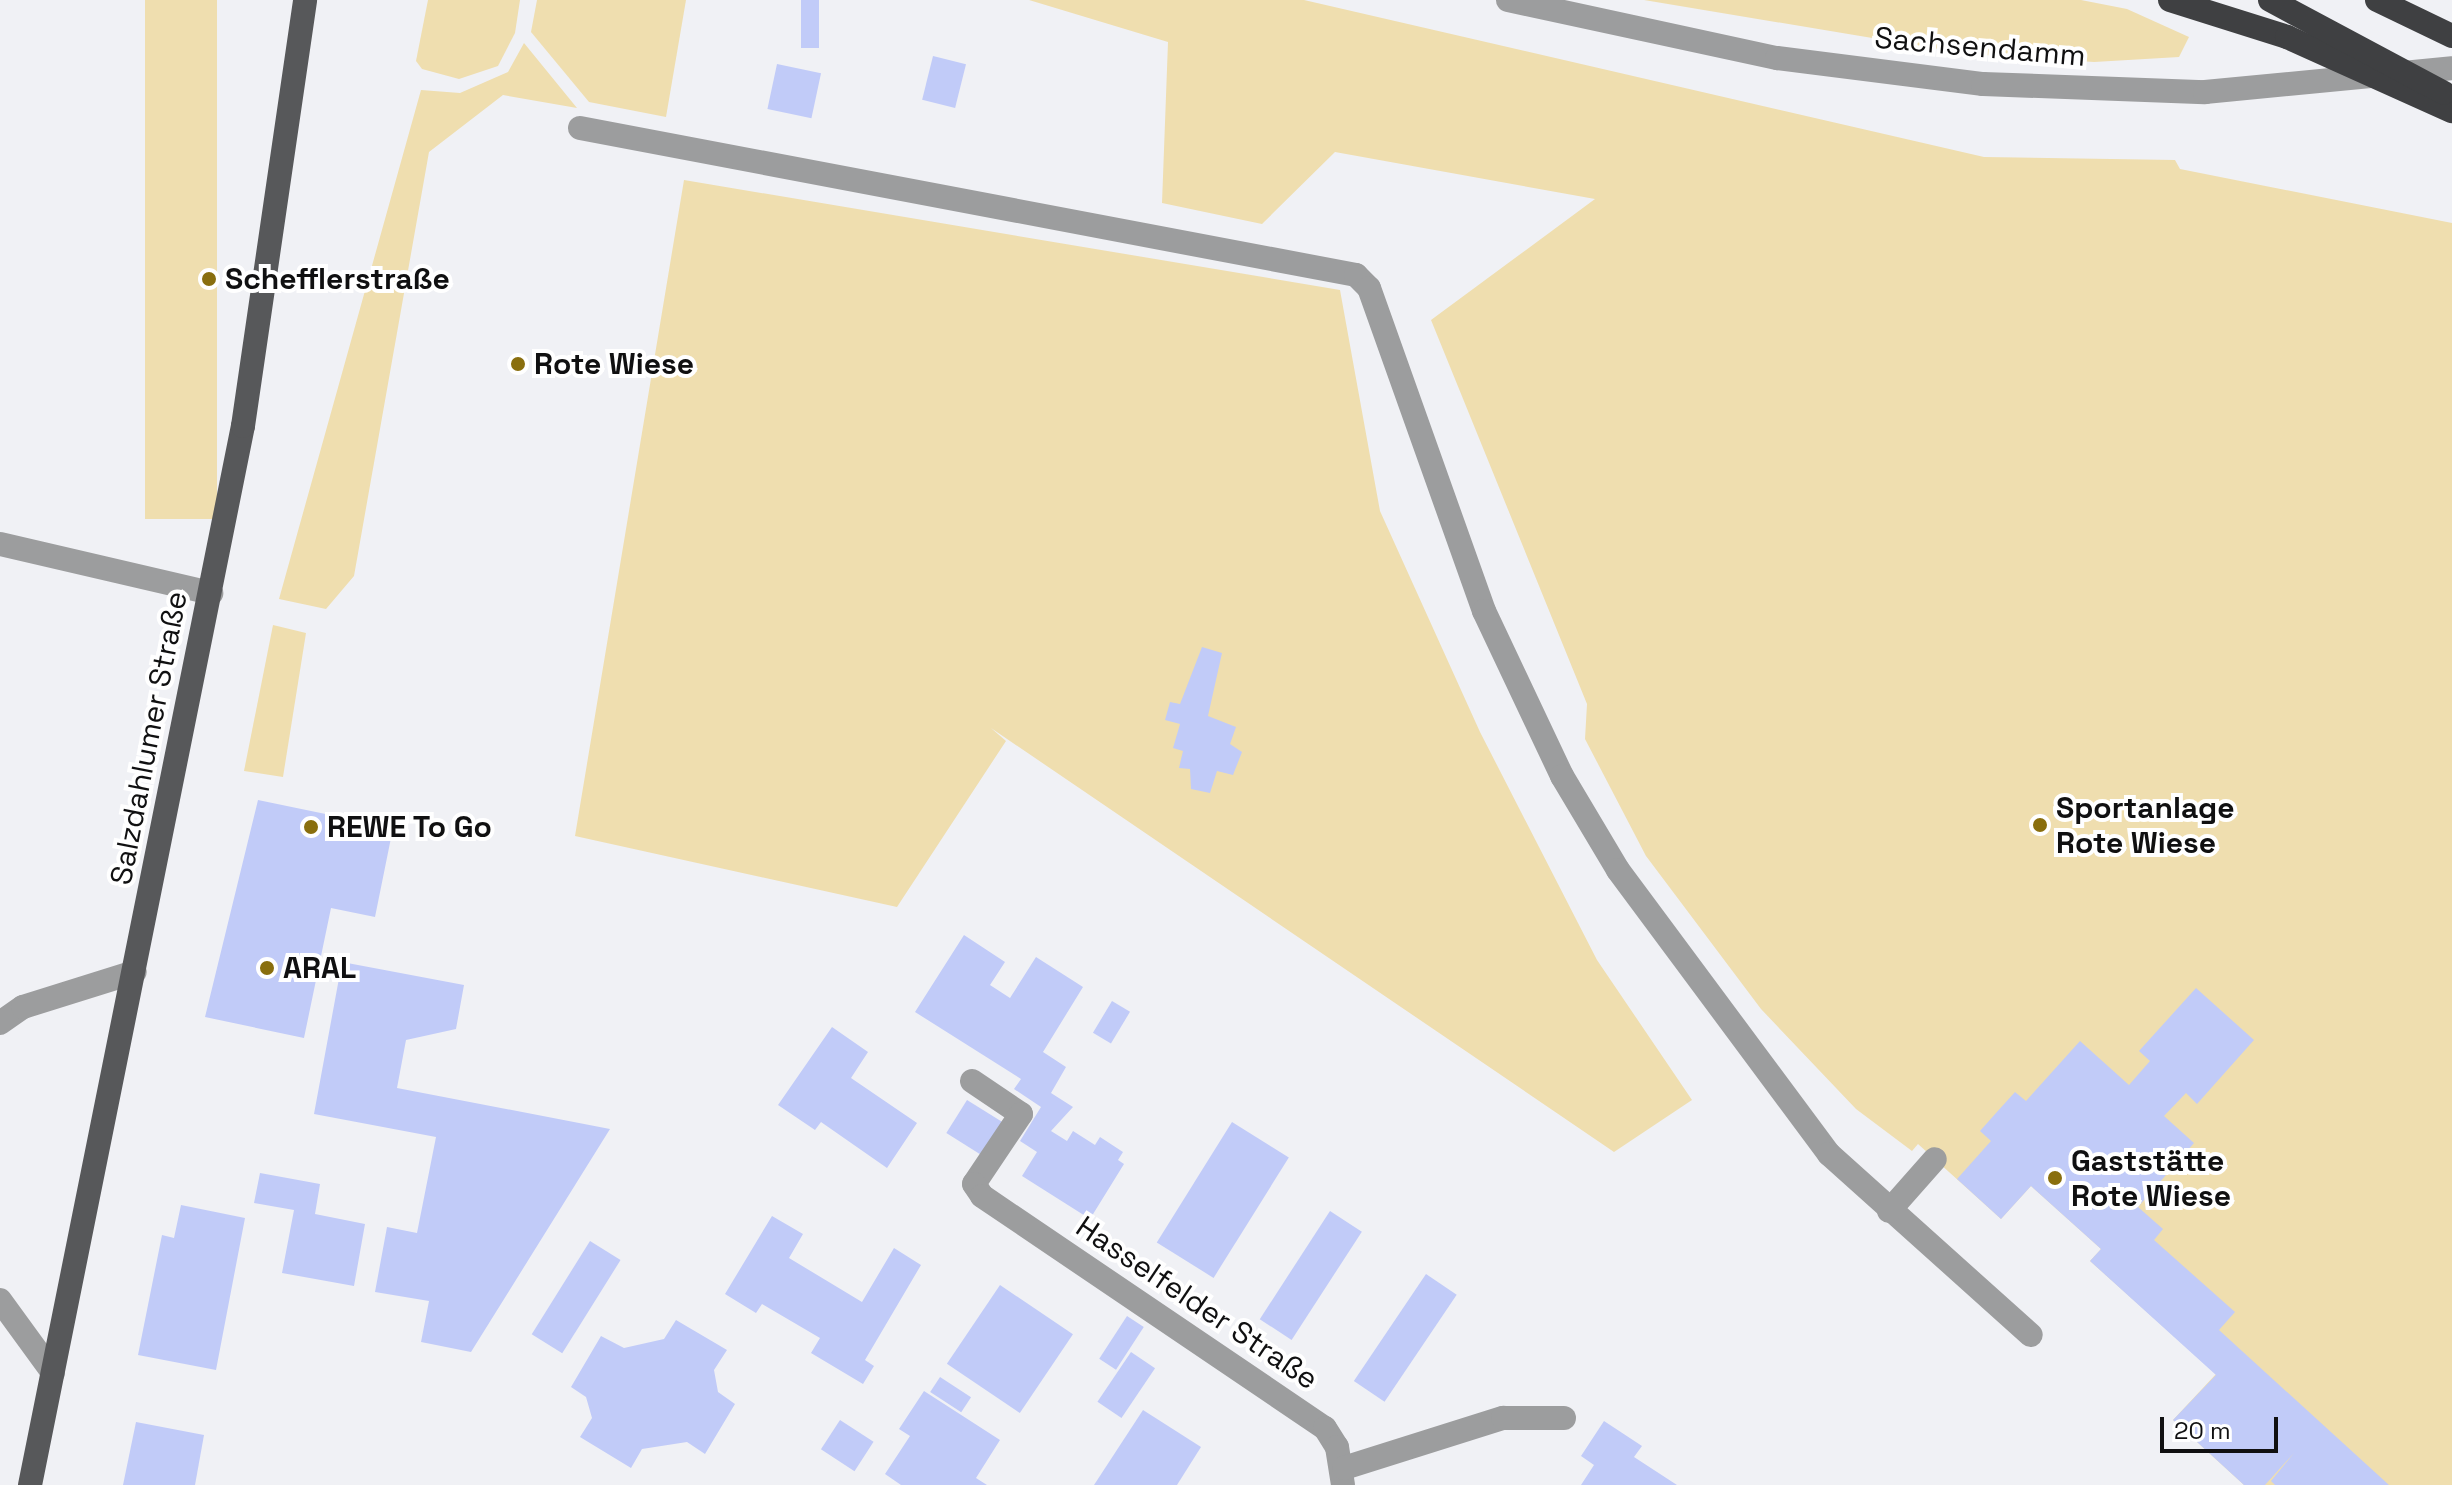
<!DOCTYPE html>
<html>
<head>
<meta charset="utf-8">
<style>
  body { margin:0 }
  #map { position:relative; width:2452px; height:1485px; overflow:hidden; background:#f0f1f5; font-family:"Space Grotesk",sans-serif }
  div>[style] { position:absolute }
  .green>* { inset:0; background:#efdeaf; transform-origin:0 0 }
  .building>* { inset:0; background:#c1cbf8; transform-origin:0 0 }
  .minor>* { height:24px; margin:-12px; padding:0 12px; transform-origin:12px; border-radius:12px; background:#9c9d9e }
  .major>* { height:24px; margin:-12px; padding:0 12px; transform-origin:12px; border-radius:12px; background:#57585a }
  .highway>* { height:24px; margin:-12px; padding:0 12px; transform-origin:12px; border-radius:12px; background:#3f4042 }
  .dots>* { width:22px; height:22px; translate:-50% -50%; box-sizing:border-box; border:4px solid #fff; border-radius:50% }
  span { translate:-50% -50%; white-space:nowrap; text-align:center; line-height:1.15; -webkit-text-stroke:8px #fff; paint-order:stroke }
  .street-label { font-size:30px; color:#101011 }
  .poi-label { font-size:30px; color:#101011; font-weight:700 }
  .left { translate:0 -50%; text-align:left }
  .scale { position:absolute; left:2160px; top:1417px; width:118px; height:36px; box-sizing:border-box; border:4px solid #101011; border-top:0; padding-left:10px; font-size:24px; line-height:28px; white-space:nowrap; color:#101011; -webkit-text-stroke:6px #fff; paint-order:stroke }
</style>
</head>
<body>
<div id="map">
  <div class="green">
    <div style="left:145px;top:0;width:72px;height:519px"></div>
    <div style="clip-path:polygon(428px 0,520px 0,515px 33px,498px 66px,459px 79px,422px 69px,416px 61px)"></div>
    <div style="clip-path:polygon(537px 0,686px 0,666px 117px,589px 102px,531px 32px)"></div>
    <div style="clip-path:polygon(1029px 0,1304px 0,1984px 157px,2175px 160px,2180px 169px,2452px 223px,2452px 1485px,2244px 1485px,2173px 1420px,2216px 1374px,2090px 1261px,2101px 1249px,2031px 1186px,2001px 1219px,1918px 1144px,1912px 1151px,1856px 1109px,1761px 1009px,1646px 856px,1585px 739px,1587px 704px,1431px 320px,1595px 199px,1335px 152px,1262px 224px,1162px 203px,1168px 42px)"></div>
    <div style="clip-path:polygon(1644px 0,2081px 0,2127px 9px,2189px 37px,2179px 57px,2094px 62px,1968px 54px)"></div>
    <div style="clip-path:polygon(524px 43px,577px 108px,503px 95px,429px 152px,354px 576px,326px 609px,279px 599px,421px 90px,460px 93px,508px 72px)"></div>
    <div style="clip-path:polygon(684px 180px,1340px 290px,1380px 511px,1480px 732px,1597px 960px,1692px 1100px,1614px 1152px,991px 728px,1006px 741px,897px 907px,575px 836px)"></div>
    <div style="clip-path:polygon(273px 625px,306px 633px,283px 777px,244px 771px)"></div>
  </div>
  <div class="building">
    <div style="left:801px;top:0;width:18px;height:48px"></div>
    <div style="left:933px;top:56px;width:34px;height:45px;rotate:14deg"></div>
    <div style="left:777px;top:64px;width:45px;height:46px;rotate:12deg"></div>
    <div style="clip-path:polygon(1202px 647px,1222px 653px,1208px 716px,1236px 727px,1230px 744px,1242px 752px,1233px 775px,1217px 771px,1210px 793px,1191px 789px,1190px 769px,1179px 768px,1183px 751px,1173px 748px,1180px 724px,1165px 720px,1170px 702px,1180px 704px)"></div>
    <div style="clip-path:polygon(258px 800px,393px 828px,375px 917px,331px 908px,304px 1038px,205px 1017px)"></div>
    <div style="clip-path:polygon(964px 935px,1005px 962px,990px 985px,1010px 998px,1036px 957px,1083px 987px,1043px 1052px,1066px 1067px,1051px 1093px,1073px 1107px,1051px 1131px,1067px 1141px,1073px 1131px,1095px 1145px,1100px 1137px,1123px 1152px,1118px 1160px,1124px 1164px,1090px 1219px,1022px 1176px,1037px 1152px,1020px 1141px,1041px 1107px,1014px 1089px,1021px 1079px,915px 1012px)"></div>
    <div style="clip-path:polygon(342px 962px,464px 985px,456px 1029px,406px 1040px,397px 1088px,610px 1129px,471px 1352px,421px 1342px,429px 1301px,375px 1292px,387px 1227px,417px 1233px,436px 1137px,314px 1114px)"></div>
    <div style="clip-path:polygon(2196px 988px,2254px 1040px,2197px 1104px,2186px 1093px,2164px 1116px,2194px 1143px,2138px 1207px,2163px 1229px,2154px 1240px,2235px 1312px,2219px 1330px,2389px 1485px,2275px 1485px,2271px 1481px,2294px 1453px,2265px 1485px,2244px 1485px,2173px 1420px,2216px 1375px,2090px 1261px,2101px 1249px,2031px 1186px,2001px 1219px,1957px 1179px,1991px 1141px,1980px 1131px,1996px 1113px,2015px 1092px,2026px 1101px,2080px 1041px,2129px 1085px,2150px 1061px,2139px 1051px)"></div>
    <div style="left:1112px;top:1001px;width:21px;height:37px;rotate:31deg"></div>
    <div style="clip-path:polygon(832px 1027px,868px 1052px,851px 1078px,917px 1123px,887px 1168px,821px 1122px,815px 1130px,778px 1105px)"></div>
    <div style="left:967px;top:1100px;width:45px;height:39px;rotate:32deg"></div>
    <div style="left:1232px;top:1122px;width:67px;height:142px;rotate:32deg"></div>
    <div style="clip-path:polygon(260px 1173px,320px 1184px,315px 1214px,365px 1224px,354px 1286px,282px 1273px,294px 1210px,254px 1203px)"></div>
    <div style="clip-path:polygon(181px 1205px,245px 1218px,216px 1370px,138px 1355px,162px 1235px,174px 1238px)"></div>
    <div style="left:1330px;top:1211px;width:38px;height:129px;rotate:33deg"></div>
    <div style="clip-path:polygon(772px 1216px,803px 1234px,789px 1258px,862px 1302px,894px 1248px,921px 1265px,865px 1360px,874px 1366px,863px 1384px,811px 1353px,820px 1338px,762px 1304px,756px 1313px,725px 1294px)"></div>
    <div style="left:590px;top:1241px;width:36px;height:110px;rotate:32deg"></div>
    <div style="left:1426px;top:1274px;width:37px;height:129px;rotate:34deg"></div>
    <div style="left:1000px;top:1285px;width:88px;height:95px;rotate:34deg"></div>
    <div style="left:1127px;top:1316px;width:20px;height:51px;rotate:33deg"></div>
    <div style="clip-path:polygon(676px 1320px,727px 1350px,714px 1370px,718px 1392px,735px 1404px,705px 1454px,687px 1442px,642px 1449px,631px 1468px,580px 1437px,592px 1418px,586px 1397px,571px 1387px,601px 1336px,624px 1348px,664px 1339px)"></div>
    <div style="left:1131px;top:1352px;width:29px;height:60px;rotate:34deg"></div>
    <div style="left:940px;top:1377px;width:37px;height:18px;rotate:33deg"></div>
    <div style="clip-path:polygon(924px 1391px,1000px 1440px,976px 1478px,987px 1485px,901px 1485px,885px 1474px,910px 1436px,899px 1429px)"></div>
    <div style="clip-path:polygon(1143px 1410px,1201px 1447px,1177px 1485px,1094px 1485px)"></div>
    <div style="left:840px;top:1420px;width:40px;height:35px;rotate:33deg"></div>
    <div style="clip-path:polygon(1604px 1421px,1642px 1446px,1634px 1457px,1677px 1485px,1581px 1485px,1594px 1465px,1581px 1456px)"></div>
    <div style="clip-path:polygon(136px 1422px,204px 1435px,195px 1485px,123px 1485px)"></div>
  </div>
  <div class="minor">
    <div style="left:1508px;top:0;width:275px;rotate:12.2deg"></div>
    <div style="left:1777px;top:58px;width:208px;rotate:7.2deg"></div>
    <div style="left:1983px;top:84px;width:222px;rotate:2.1deg"></div>
    <div style="left:2205px;top:92px;width:248px;rotate:-5.5deg"></div>
    <div style="left:580px;top:128px;width:790px;rotate:10.73deg"></div>
    <div style="left:1356px;top:275px;width:18px;rotate:45deg"></div>
    <div style="left:1369px;top:288px;width:343px;rotate:70.4deg"></div>
    <div style="left:1484px;top:611px;width:183px;rotate:64.7deg"></div>
    <div style="left:1562px;top:776px;width:109px;rotate:59.2deg"></div>
    <div style="left:1618px;top:870px;width:354px;rotate:53.4deg"></div>
    <div style="left:1829px;top:1154px;width:271px;rotate:41.9deg"></div>
    <div style="left:0;top:544px;width:217px;rotate:13.1deg"></div>
    <div style="left:0;top:1023px;width:28px;rotate:-35deg"></div>
    <div style="left:23px;top:1007px;width:117px;rotate:-17.4deg"></div>
    <div style="left:972px;top:1081px;width:59px;rotate:34deg"></div>
    <div style="left:1021px;top:1114px;width:84px;rotate:123.9deg"></div>
    <div style="left:974px;top:1184px;width:14px;rotate:56deg"></div>
    <div style="left:982px;top:1196px;width:414px;rotate:34.1deg"></div>
    <div style="left:1325px;top:1428px;width:22px;rotate:58deg"></div>
    <div style="left:1337px;top:1447px;width:38px;rotate:81deg"></div>
    <div style="left:1889px;top:1211px;width:69px;rotate:-48.5deg"></div>
    <div style="left:0;top:1300px;width:90px;rotate:54deg"></div>
    <div style="left:1344px;top:1468px;width:167px;rotate:-17.5deg"></div>
    <div style="left:1503px;top:1418px;width:61px"></div>
  </div>
  <div class="major">
    <div style="left:30px;top:1485px;width:1080px;rotate:-78.63deg"></div>
    <div style="left:243px;top:426px;width:430px;rotate:-81.7deg"></div>
  </div>
  <div class="highway">
    <div style="left:2170px;top:0;width:123px;rotate:17.5deg"></div>
    <div style="left:2287px;top:37px;width:181px;rotate:24.2deg"></div>
    <div style="left:2270px;top:0;width:197px;rotate:28.1deg"></div>
    <div style="left:2377px;top:0;width:83px;rotate:25.6deg"></div>
  </div>
  <div class="dots">
    <div style="left:209px;top:279px;background:#896e0e"></div>
    <div style="left:518px;top:364px;background:#896e0e"></div>
    <div style="left:2040px;top:825px;background:#896e0e"></div>
    <div style="left:311px;top:827px;background:#896e0e"></div>
    <div style="left:267px;top:968px;background:#896e0e"></div>
    <div style="left:2055px;top:1178px;background:#896e0e"></div>
  </div>
  <div class="street-label">
    <span style="left:1980px;top:47px;rotate:5deg">Sachsendamm</span>
    <span style="left:149px;top:738px;rotate:-79deg">Salzdahlumer Straße</span>
    <span style="left:1197px;top:1303px;rotate:34deg">Hasselfelder Straße</span>
  </div>
  <div class="poi-label">
    <span class="left" style="left:225px;top:279px">Schefflerstraße</span>
    <span class="left" style="left:534px;top:364px">Rote Wiese</span>
    <span class="left" style="left:2056px;top:825px">Sportanlage<br>Rote Wiese</span>
    <span class="left" style="left:327px;top:827px">REWE To Go</span>
    <span class="left" style="left:283px;top:968px">ARAL</span>
    <span class="left" style="left:2071px;top:1178px">Gaststätte<br>Rote Wiese</span>
  </div>
  <div class="scale">20 m</div>
</div>
</body>
</html>
